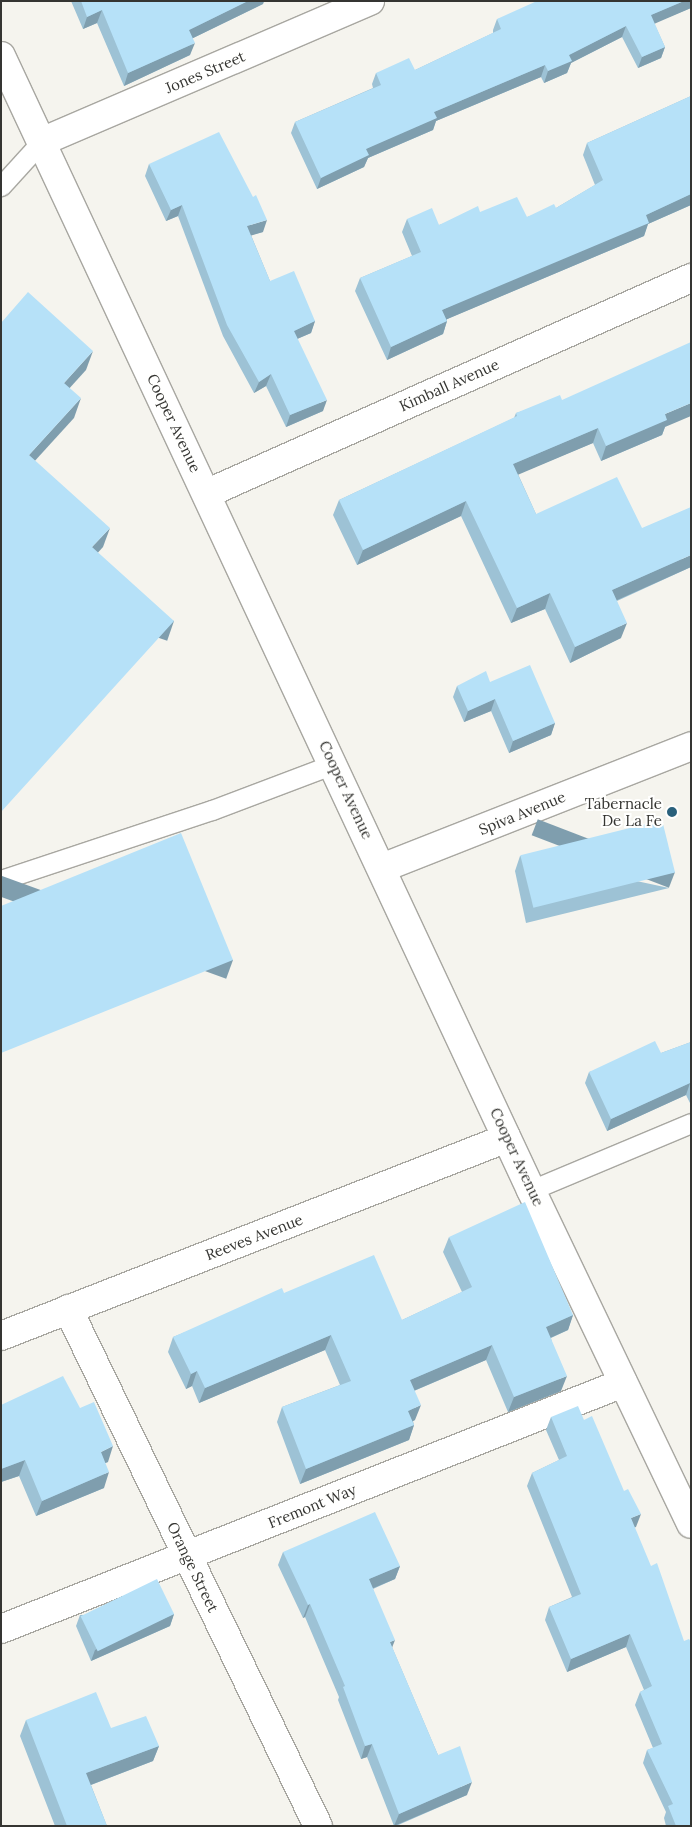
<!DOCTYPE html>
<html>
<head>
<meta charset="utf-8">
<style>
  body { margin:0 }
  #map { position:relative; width:692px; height:1827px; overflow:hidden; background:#f5f4ee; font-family:Lora,serif }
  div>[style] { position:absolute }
  .roads { filter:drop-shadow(1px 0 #a8a7a1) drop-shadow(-1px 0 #a8a7a1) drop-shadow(0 1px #a8a7a1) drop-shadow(0 -1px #a8a7a1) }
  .lane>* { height:19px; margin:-9.5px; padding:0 9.5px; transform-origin:9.5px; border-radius:9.5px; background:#fff }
  .street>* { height:28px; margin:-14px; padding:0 14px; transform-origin:14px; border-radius:14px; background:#fff }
  .wall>* { inset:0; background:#9dc2d5 }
  .shaded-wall>* { inset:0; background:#7f9eae; transform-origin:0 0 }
  .building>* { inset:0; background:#b6e1f8; transform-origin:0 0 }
  .dots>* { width:14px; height:14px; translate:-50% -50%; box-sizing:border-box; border:2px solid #fffffe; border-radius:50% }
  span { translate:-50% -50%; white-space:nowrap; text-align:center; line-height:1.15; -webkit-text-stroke:4px #fffffe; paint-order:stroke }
  .street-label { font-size:15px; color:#353532 }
  .poi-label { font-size:15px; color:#353532 }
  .right { translate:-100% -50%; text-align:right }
  .frame { position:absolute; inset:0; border:2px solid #353532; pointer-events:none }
</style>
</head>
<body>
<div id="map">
  <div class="roads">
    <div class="lane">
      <div style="left:1px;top:186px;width:59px;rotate:-47.7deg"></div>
      <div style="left:1px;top:880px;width:222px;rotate:-18.4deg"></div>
      <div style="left:212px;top:810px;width:130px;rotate:-20.7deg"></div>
      <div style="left:531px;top:1190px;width:173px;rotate:-22.7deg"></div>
    </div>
    <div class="street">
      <div style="left:1px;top:56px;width:1252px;rotate:64.95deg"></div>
      <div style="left:531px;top:1190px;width:370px;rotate:64.4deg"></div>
      <div style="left:41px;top:142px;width:358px;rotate:-23.2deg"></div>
      <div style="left:208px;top:493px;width:529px;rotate:-24deg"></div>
      <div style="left:382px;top:868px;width:332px;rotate:-21.5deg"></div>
      <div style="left:68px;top:1309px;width:574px;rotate:64.19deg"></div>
      <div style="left:1px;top:1336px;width:543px;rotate:-21.37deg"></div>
      <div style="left:1px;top:1629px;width:669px;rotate:-21.58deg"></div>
    </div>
  </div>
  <div class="wall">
    <div style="clip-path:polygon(71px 1px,264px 1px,263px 4px,193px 38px,190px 55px,124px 86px,97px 23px,83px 29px)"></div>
    <div style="clip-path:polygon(691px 1px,691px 8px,654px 23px,665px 47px,661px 58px,638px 68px,622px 37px,571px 63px,567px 73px,544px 83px,541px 77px,436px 121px,433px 130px,368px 158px,364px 167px,317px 189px,291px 133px,295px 122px,373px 88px,372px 84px,376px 73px,415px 70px,493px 33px,493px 30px,497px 19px)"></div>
    <div style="clip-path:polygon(691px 96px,691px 205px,648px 224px,644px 236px,447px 319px,447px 321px,443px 334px,387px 360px,355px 291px,360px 278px,412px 256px,402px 232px,407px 219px,439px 225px,480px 212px,527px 217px,556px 208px,595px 185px,583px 155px,587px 143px)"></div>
    <div style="clip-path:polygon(149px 164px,263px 232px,251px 235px,270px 281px,315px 321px,311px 333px,297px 339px,323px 411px,286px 427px,266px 386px,254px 393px,223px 336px,178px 216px,166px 221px,145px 176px)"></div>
    <div style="clip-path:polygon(562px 400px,665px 427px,662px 435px,601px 461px,593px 443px,518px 474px,536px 514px,642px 528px,691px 567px,617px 601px,621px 638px,570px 663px,545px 609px,511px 623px,461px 516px,357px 565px,333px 515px,339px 500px,514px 418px,516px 413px)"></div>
    <div style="clip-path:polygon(490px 682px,555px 723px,551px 735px,509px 753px,491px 711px,464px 722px,453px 697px,457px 686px)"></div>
    <div style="clip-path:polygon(520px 856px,669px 888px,526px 923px,515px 871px)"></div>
    <div style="clip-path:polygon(691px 1042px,691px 1105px,686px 1095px,607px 1131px,585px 1083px,589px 1072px,661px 1053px)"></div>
    <div style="clip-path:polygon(449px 1237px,573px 1315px,568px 1330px,551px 1338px,561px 1391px,508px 1412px,486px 1360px,414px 1391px,415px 1420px,413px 1421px,414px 1425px,409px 1440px,300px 1484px,277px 1422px,282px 1407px,340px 1385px,325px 1350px,199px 1403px,192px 1386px,186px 1389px,168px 1352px,173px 1337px,284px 1293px,402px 1320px,462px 1292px,443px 1252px)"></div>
    <div style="clip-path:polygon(1px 1405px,108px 1462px,105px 1463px,104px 1488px,36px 1516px,19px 1476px,1px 1482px)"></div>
    <div style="clip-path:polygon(551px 1417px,584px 1420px,636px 1527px,634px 1527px,691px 1826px,666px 1826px,664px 1818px,666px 1812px,643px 1763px,647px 1750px,653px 1748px,635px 1705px,640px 1692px,644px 1690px,626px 1647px,567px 1672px,545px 1620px,549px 1607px,572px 1597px,527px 1486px,532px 1473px,559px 1460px,546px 1430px)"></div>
    <div style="clip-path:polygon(283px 1552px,400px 1566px,395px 1579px,373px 1589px,392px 1647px,438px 1755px,467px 1795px,396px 1826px,394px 1826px,367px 1757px,361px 1759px,338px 1700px,339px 1697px,305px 1617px,303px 1618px,278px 1565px)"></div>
    <div style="clip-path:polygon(174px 1614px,170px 1626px,91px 1661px,76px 1626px,80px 1615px)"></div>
    <div style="clip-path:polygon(26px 1720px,111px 1728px,159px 1746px,153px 1761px,91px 1785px,107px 1826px,55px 1826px,20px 1736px)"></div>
  </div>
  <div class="shaded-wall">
    <div style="clip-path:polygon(248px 1px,264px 1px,263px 4px,185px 42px,189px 30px)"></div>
    <div style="clip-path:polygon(684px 1px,691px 1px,691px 8px,647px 27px,651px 15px)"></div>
    <div style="clip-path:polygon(102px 10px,97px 23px,83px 29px,87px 17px)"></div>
    <div style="clip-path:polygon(626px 26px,622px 37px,571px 63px,567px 73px,544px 83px,548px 71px,569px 55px)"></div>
    <div style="clip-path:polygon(195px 43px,190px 55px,124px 86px,128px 73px)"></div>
    <div style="clip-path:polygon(665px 47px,661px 58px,638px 68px,642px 57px)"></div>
    <div style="clip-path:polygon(545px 65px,541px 77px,436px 121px,433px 130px,368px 158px,364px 167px,317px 189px,321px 178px,366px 149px,434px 112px)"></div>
    <div style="clip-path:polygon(691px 194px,691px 205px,648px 224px,644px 236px,438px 323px,442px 310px)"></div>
    <div style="clip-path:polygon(182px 205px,178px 216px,166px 221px,171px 210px)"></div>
    <div style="clip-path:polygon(267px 220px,263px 232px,243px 238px,247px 226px)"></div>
    <div style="clip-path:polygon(315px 321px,311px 333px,290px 342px,294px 331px)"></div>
    <div style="clip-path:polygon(447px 321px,443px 334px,387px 360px,391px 347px)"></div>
    <div style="clip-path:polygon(93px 351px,86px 370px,57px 402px,64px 383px)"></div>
    <div style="clip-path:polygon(271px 374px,266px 386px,254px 393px,259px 382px)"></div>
    <div style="clip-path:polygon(81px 398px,74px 418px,22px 475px,29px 455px)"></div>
    <div style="clip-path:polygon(327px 400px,323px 411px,286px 427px,290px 415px)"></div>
    <div style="clip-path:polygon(691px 403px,691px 416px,665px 427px,662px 435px,601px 461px,606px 446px,665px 414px)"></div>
    <div style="clip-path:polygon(598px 428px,593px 443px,508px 479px,513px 464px)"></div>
    <div style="clip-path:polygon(466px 501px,461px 516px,357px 565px,363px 550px)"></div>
    <div style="clip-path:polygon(110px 528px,103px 547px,85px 567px,92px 547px)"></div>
    <div style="clip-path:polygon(691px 555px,691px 567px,606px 605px,612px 590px)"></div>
    <div style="clip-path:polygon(550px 593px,545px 609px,511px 623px,517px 608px)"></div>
    <div style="left:174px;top:621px;width:21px;height:258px;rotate:109deg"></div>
    <div style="clip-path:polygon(627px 623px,621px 638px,570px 663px,575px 647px)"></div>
    <div style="clip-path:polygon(495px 699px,491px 711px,464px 722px,468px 711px)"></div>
    <div style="clip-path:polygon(555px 723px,551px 735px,509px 753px,513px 741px)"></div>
    <div style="left:675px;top:872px;width:17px;height:147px;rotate:111deg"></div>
    <div style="left:233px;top:960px;width:20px;height:250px;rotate:110deg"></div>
    <div style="clip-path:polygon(690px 1083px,686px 1095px,607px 1131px,611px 1119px)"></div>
    <div style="clip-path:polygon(573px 1315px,568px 1330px,541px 1342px,546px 1327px)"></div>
    <div style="clip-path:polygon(331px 1335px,325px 1350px,199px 1403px,205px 1388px)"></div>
    <div style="clip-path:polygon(492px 1345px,486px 1360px,404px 1395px,410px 1380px)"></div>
    <div style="clip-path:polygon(197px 1371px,192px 1386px,186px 1389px,191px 1374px)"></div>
    <div style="clip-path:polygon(567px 1376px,561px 1391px,508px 1412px,514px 1397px)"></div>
    <div style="clip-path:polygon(421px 1405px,415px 1420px,403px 1426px,408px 1411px)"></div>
    <div style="clip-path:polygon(414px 1425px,409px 1440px,300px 1484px,306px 1469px)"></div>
    <div style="clip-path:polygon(113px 1446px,108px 1462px,95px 1467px,101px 1452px)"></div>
    <div style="clip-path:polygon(25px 1460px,19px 1476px,1px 1482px,1px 1469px)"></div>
    <div style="clip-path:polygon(109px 1472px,104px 1488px,36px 1516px,42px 1501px)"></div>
    <div style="clip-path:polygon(641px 1514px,636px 1527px,626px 1531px,631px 1518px)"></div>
    <div style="clip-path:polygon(400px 1566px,395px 1579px,364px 1592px,369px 1579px)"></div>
    <div style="clip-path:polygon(310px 1604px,305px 1617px,303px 1618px,308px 1605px)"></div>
    <div style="clip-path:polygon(174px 1614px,170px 1626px,91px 1661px,95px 1650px)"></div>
    <div style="clip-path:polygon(630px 1634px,626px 1647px,567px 1672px,571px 1659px)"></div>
    <div style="clip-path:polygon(395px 1640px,390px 1653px,390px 1642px)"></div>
    <div style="clip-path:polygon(372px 1744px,367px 1757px,361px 1759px,365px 1746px)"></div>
    <div style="clip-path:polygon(159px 1746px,153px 1761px,80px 1789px,86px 1773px)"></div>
    <div style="clip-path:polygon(472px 1782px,467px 1795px,394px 1826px,399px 1814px)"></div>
  </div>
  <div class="building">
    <div style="clip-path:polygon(81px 1px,248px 1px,189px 30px,195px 43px,128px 73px,102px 10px,87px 17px)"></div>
    <div style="clip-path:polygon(537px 1px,684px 1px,651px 15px,665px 47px,642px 57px,626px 26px,569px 55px,572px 61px,548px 71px,545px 65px,434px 112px,437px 118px,366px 149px,369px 155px,321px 178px,295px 122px,381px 85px,376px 73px,409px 58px,415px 70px,501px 29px,497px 19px)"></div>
    <div style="clip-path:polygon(691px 96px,691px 194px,646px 215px,649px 223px,442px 310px,447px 321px,391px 347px,360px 278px,421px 252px,407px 219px,432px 208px,439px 225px,478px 206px,480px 212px,517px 197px,527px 217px,554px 204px,556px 208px,603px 180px,587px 143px)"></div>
    <div style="clip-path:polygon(219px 132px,253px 197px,256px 195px,267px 220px,247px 226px,270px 281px,294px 271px,315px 321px,294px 331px,327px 400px,290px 415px,271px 374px,259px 382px,227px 325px,182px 205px,171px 210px,149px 164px)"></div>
    <div style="clip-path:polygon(28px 292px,93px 351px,64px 383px,81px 398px,29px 455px,110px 528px,92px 547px,174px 621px,1px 812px,1px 323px)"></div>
    <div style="clip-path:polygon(691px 342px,691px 403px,665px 414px,667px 420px,606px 446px,598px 428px,513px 464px,536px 514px,617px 477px,642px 528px,691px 507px,691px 555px,612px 590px,627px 623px,575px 647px,550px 593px,517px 608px,466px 501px,363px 550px,339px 500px,517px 416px,516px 413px,560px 395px,562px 400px)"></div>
    <div style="clip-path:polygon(530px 665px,555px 723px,513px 741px,495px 699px,468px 711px,457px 686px,486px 671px,490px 682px)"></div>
    <div style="left:662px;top:820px;width:54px;height:146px;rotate:76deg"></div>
    <div style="clip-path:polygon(181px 833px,233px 960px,1px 1053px,1px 906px)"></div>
    <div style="clip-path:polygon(655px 1041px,661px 1053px,691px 1042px,691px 1084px,690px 1083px,611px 1119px,589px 1072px)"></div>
    <div style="clip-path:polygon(525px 1202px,573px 1315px,546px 1327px,567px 1376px,514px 1397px,492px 1345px,410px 1380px,421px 1405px,408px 1411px,414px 1425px,306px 1469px,282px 1407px,351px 1381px,331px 1335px,205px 1388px,197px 1371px,191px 1374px,173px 1337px,282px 1288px,284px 1293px,374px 1255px,402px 1320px,472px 1287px,449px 1237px)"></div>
    <div style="clip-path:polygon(63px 1376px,80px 1408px,94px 1402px,113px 1446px,101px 1452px,109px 1472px,42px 1501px,25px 1460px,1px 1469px,1px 1405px)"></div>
    <div style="clip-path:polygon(578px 1406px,584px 1420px,592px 1416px,624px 1491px,628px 1489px,641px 1514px,631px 1518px,651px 1566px,657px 1563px,684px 1641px,689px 1639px,691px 1642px,691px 1826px,676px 1826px,668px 1806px,673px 1804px,647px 1750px,662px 1744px,640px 1692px,652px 1686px,630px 1634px,571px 1659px,549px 1607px,581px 1594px,532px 1473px,567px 1456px,551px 1417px)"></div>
    <div style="clip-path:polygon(375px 1512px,400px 1566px,369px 1579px,395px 1640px,390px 1642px,438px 1755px,460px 1746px,472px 1782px,399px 1814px,372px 1744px,365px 1746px,343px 1687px,345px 1686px,310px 1604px,308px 1605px,283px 1552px)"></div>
    <div style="left:157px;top:1579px;width:39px;height:85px;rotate:64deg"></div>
    <div style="clip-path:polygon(96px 1692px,111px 1728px,146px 1716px,159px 1746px,86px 1773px,107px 1826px,67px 1826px,26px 1720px)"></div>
  </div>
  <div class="dots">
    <div style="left:672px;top:812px;background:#2a617c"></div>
  </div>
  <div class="street-label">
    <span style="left:205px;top:72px;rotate:-23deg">Jones Street</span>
    <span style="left:449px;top:385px;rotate:-24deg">Kimball Avenue</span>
    <span style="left:174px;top:423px;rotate:65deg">Cooper Avenue</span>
    <span style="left:346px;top:790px;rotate:65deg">Cooper Avenue</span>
    <span style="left:522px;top:813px;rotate:-22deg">Spiva Avenue</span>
    <span style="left:517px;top:1157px;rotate:65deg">Cooper Avenue</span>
    <span style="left:254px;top:1237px;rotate:-21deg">Reeves Avenue</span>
    <span style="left:312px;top:1506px;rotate:-22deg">Fremont Way</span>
    <span style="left:193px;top:1567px;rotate:64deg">Orange Street</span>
  </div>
  <div class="poi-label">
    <span class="right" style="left:662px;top:812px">Tabernacle<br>De La Fe</span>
  </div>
  <div class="frame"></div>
</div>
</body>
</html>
